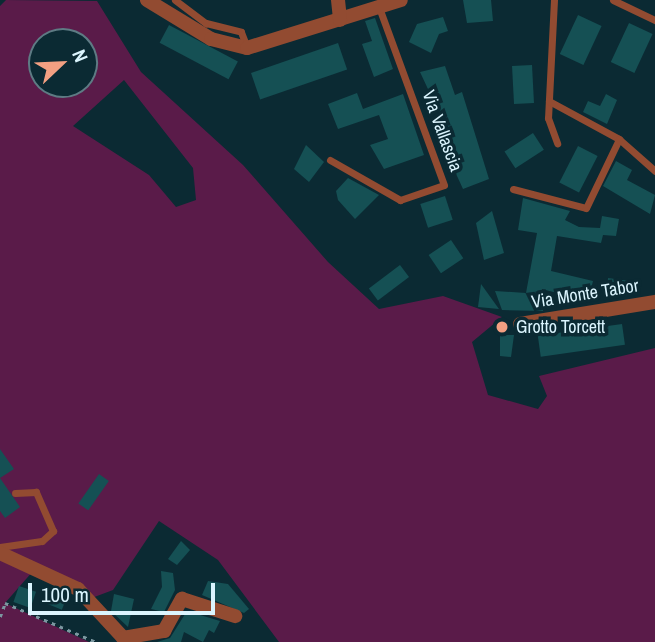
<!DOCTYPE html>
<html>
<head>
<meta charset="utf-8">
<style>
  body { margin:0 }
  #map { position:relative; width:655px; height:642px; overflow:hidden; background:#0b2a33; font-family:"Archivo Narrow",sans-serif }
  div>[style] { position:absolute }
  .green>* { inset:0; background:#5a1b49 }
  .building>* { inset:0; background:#155054; transform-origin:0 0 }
  .path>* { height:2.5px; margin-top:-1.25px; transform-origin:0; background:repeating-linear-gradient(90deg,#7b97a0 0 3.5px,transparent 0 8.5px) }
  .service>* { height:7px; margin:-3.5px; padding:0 3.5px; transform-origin:3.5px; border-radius:3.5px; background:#924b31 }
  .minor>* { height:14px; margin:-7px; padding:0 7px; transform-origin:7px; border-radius:7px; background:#924b31 }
  .dots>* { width:19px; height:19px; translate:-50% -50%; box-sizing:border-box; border:4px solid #0b2a33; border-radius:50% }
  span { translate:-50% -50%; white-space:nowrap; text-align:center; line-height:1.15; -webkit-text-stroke:7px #0b2a33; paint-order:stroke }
  .street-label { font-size:18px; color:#dbf5fe }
  .poi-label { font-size:18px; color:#dbf5fe }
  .left { translate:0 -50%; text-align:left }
  .north { position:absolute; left:28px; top:28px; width:70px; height:70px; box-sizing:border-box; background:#0b2a33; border:2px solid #5e7b84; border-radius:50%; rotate:67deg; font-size:19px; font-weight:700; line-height:28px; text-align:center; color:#dbf5fe }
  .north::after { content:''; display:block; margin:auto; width:24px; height:32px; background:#f3a082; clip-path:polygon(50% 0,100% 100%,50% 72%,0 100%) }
  .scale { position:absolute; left:28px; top:583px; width:187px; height:32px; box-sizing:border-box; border:4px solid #dbf5fe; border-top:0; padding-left:9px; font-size:21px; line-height:24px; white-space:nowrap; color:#dbf5fe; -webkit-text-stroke:5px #0b2a33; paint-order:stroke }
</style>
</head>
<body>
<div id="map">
  <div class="green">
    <div style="clip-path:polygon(evenodd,6px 0,97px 1px,141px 72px,243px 165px,328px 262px,379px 309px,443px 296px,502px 317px,472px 342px,488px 395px,538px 409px,547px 396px,539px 376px,655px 348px,655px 642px,279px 642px,218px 560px,159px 521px,113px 590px,89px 599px,34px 570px,5px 603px,89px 642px,0 642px,0 6px,6px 0,42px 42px,84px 42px,84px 84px,42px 84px,42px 42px,6px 0,124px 80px,193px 168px,196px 200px,176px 207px,149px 175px,73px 126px,124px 80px)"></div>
  </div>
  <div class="building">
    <div style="clip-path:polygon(463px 0,491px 0,493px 21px,467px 23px)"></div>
    <div style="left:578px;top:15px;width:26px;height:43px;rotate:25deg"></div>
    <div style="clip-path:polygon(443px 17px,448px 31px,439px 34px,431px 53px,409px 42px,417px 24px)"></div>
    <div style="clip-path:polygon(375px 18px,393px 69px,374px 77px,362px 44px,372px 41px,365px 21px)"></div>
    <div style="left:629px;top:23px;width:26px;height:43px;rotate:25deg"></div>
    <div style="left:169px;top:25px;width:78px;height:20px;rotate:28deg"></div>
    <div style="left:338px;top:43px;width:28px;height:92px;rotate:71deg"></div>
    <div style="left:532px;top:65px;width:38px;height:20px;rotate:87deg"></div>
    <div style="clip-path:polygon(445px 66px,455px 95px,462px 92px,489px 179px,463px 189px,439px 137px,448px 134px,441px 117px,420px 72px)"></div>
    <div style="clip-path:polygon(357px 93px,363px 109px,403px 94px,424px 155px,384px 169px,370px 145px,388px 139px,379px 115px,338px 129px,328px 104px)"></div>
    <div style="clip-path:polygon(606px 94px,617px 100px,607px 124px,583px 112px,588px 101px,600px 106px)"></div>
    <div style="left:533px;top:133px;width:20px;height:34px;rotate:57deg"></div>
    <div style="clip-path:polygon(306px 145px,324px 162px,309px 182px,294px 169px)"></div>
    <div style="left:578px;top:146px;width:22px;height:41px;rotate:27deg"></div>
    <div style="clip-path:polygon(616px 161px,632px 170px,627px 180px,655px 195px,650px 214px,603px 186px)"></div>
    <div style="clip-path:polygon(348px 178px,379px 195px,355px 219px,338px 200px,336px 191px)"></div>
    <div style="left:445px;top:196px;width:25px;height:26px;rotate:72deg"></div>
    <div style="clip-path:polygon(523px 198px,570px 211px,565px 220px,579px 227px,600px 228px,602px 216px,619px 219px,616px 236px,603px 235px,601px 243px,557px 236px,551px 271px,593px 281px,588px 301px,542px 289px,543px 311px,502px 310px,495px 291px,526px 293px,537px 233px,518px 230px)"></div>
    <div style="clip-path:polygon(492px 211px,504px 253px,484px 260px,476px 223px)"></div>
    <div style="left:451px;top:240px;width:22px;height:27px;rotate:56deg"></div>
    <div style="left:400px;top:265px;width:15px;height:39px;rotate:53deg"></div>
    <div style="clip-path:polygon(608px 278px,630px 281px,630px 296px,607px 295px)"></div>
    <div style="clip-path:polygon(481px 284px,499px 309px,478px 307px)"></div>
    <div style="left:622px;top:324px;width:21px;height:85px;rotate:82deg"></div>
    <div style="clip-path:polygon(500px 335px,514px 335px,511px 357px,500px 356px)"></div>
    <div style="clip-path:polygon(0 449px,14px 469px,0 478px,20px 507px,5px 518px,0 511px)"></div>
    <div style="left:99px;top:474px;width:12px;height:36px;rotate:35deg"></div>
    <div style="clip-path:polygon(181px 541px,190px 550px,177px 565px,168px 559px)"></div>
    <div style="clip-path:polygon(161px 571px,173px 573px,175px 590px,164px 612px,151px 609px,162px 587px)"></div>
    <div style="clip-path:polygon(208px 581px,228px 584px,249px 609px,244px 613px,202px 595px)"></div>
    <div style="left:19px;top:586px;width:18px;height:17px;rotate:19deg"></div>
    <div style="left:53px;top:589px;width:16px;height:16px;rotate:22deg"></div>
    <div style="clip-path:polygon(114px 594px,134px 599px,128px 627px,111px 611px)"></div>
    <div style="clip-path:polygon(187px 611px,220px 621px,214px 633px,209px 630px,203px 642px,184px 632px,181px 642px,157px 642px,170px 638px)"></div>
  </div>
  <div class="path">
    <div style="left:0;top:617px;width:15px;rotate:-70deg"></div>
    <div style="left:5px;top:603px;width:99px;rotate:23.2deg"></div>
  </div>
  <div class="service">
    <div style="left:175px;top:0;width:39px;rotate:37deg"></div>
    <div style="left:206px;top:23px;width:36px;rotate:14deg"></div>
    <div style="left:241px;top:32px;width:17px;rotate:69deg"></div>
    <div style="left:554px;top:0;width:118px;rotate:92.9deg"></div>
    <div style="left:548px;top:118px;width:27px;rotate:70deg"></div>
    <div style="left:613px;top:0;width:47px;rotate:25.5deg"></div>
    <div style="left:549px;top:101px;width:80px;rotate:28.5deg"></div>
    <div style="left:619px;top:139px;width:48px;rotate:41.6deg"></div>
    <div style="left:330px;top:160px;width:81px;rotate:29.7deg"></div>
    <div style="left:400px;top:200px;width:46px;rotate:-18.8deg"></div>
    <div style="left:444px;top:185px;width:189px;rotate:-110.1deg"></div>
    <div style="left:513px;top:189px;width:75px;rotate:14.6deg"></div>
    <div style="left:586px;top:208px;width:76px;rotate:-64.4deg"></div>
    <div style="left:0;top:547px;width:42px;rotate:-8.1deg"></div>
    <div style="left:42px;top:541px;width:15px;rotate:-42deg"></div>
    <div style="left:53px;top:531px;width:43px;rotate:-113.6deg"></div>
    <div style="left:36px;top:492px;width:21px;rotate:177deg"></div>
  </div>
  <div class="minor">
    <div style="left:147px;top:0;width:75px;rotate:31.4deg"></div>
    <div style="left:211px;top:39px;width:37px;rotate:14deg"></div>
    <div style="left:247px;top:48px;width:161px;rotate:-17.3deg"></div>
    <div style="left:338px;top:0;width:20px;rotate:84deg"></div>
    <div style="left:520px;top:324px;width:137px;rotate:-9.3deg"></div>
    <div style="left:0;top:553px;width:86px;rotate:24.8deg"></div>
    <div style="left:78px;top:589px;width:72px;rotate:47.2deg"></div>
    <div style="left:123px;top:638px;width:42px;rotate:-9.7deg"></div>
    <div style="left:164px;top:631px;width:37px;rotate:-61deg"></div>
    <div style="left:182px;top:599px;width:56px;rotate:17.8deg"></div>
  </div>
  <div class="dots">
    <div style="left:502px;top:327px;background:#f3a082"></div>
  </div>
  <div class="street-label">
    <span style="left:442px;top:131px;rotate:70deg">Via Vallascia</span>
    <span style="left:585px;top:294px;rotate:-9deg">Via Monte Tabor</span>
  </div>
  <div class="poi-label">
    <span class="left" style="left:516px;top:327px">Grotto Torcett</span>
  </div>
  <div class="north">N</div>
  <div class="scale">100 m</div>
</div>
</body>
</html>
